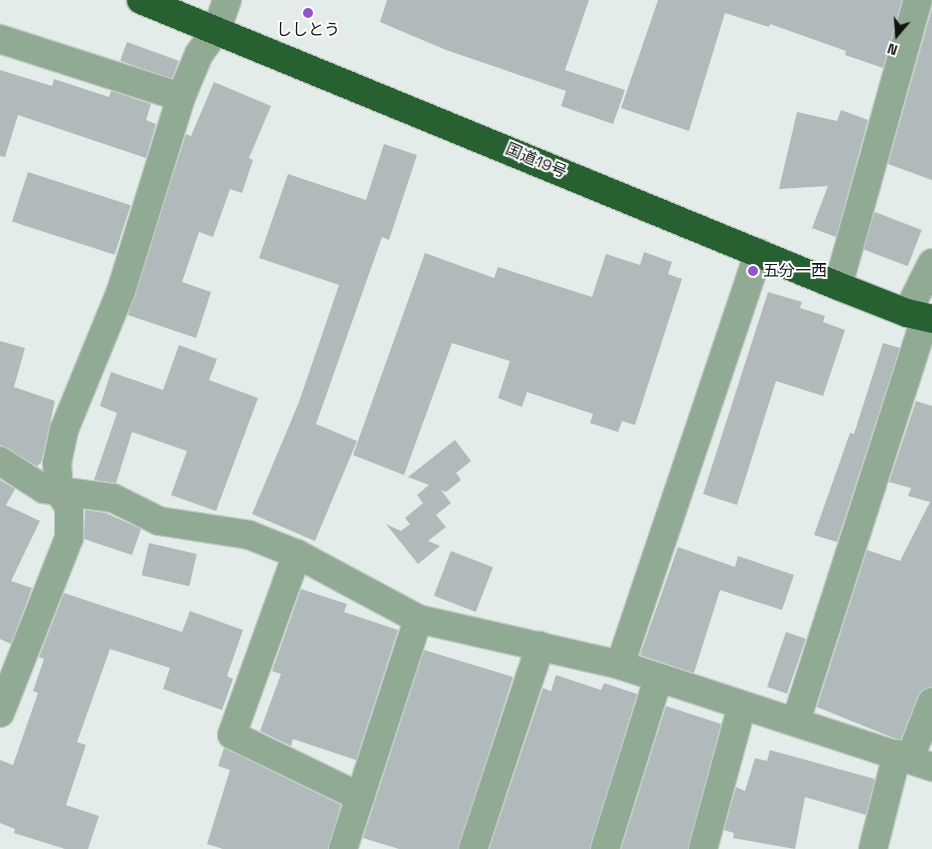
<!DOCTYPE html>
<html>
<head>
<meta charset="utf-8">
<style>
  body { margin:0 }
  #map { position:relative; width:932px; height:849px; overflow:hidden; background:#e3ece9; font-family:"Space Grotesk","Noto Sans JP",sans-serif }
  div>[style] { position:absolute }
  .building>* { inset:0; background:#b0babb; transform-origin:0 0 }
  .roads { filter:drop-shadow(1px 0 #c1c9c7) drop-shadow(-1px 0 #c1c9c7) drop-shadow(0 1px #c1c9c7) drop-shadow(0 -1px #c1c9c7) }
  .minor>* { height:28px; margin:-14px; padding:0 14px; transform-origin:14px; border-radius:14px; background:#91aa93 }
  .highway>* { height:28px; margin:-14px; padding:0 14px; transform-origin:14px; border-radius:14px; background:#276131 }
  .dots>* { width:14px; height:14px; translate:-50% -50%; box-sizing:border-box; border:2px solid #fff; border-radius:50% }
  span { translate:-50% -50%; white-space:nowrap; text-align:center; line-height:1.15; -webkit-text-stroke:4px #fff; paint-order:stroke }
  .poi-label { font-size:16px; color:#111413 }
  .left { translate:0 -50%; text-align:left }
  .street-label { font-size:16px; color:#111413 }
  .north { position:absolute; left:872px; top:10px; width:50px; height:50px; -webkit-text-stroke:4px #fff; paint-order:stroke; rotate:198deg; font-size:14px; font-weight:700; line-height:20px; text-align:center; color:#111413 }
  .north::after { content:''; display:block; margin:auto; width:18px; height:22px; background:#111413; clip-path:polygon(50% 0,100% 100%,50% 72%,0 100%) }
</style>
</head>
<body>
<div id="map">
  <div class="building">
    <div style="clip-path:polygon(387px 0,589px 0,565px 70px,625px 90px,613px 124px,561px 106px,566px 91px,446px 50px,380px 22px)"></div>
    <div style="clip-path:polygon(658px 0,902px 0,883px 68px,845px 55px,846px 51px,770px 24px,769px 27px,725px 13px,689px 131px,621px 108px)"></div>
    <div style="clip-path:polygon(932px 8px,932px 180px,888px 164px)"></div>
    <div style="left:127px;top:42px;width:55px;height:20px;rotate:20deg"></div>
    <div style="clip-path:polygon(0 70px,52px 86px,54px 79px,109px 97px,111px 91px,151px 104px,146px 120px,156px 124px,146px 158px,18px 115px,5px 157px,0 156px)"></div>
    <div style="clip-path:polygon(214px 82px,271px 106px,249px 158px,253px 160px,242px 193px,230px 189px,213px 237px,199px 232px,182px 282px,211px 292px,196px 338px,128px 315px,186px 134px,191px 136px)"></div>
    <div style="clip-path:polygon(841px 110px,868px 120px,836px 237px,812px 228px,828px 186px,779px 189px,797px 112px,837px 121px)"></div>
    <div style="clip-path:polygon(384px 144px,417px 155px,389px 240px,382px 237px,316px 424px,357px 441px,315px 541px,252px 514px,299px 402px,339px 285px,259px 258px,288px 174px,366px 200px)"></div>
    <div style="left:28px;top:172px;width:108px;height:52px;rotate:18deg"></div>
    <div style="left:875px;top:212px;width:50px;height:39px;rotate:21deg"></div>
    <div style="clip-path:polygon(644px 252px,672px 262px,668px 274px,682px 279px,635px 425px,622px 421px,618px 432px,590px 423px,593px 414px,527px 392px,522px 407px,498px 398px,510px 361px,452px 343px,404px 475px,353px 455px,425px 253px,494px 278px,498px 267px,592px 297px,606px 254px,640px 265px)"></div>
    <div style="clip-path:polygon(768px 292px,802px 302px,800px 308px,825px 316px,823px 322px,845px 330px,823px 396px,776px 381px,737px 505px,703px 494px)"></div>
    <div style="clip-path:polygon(0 341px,25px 348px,14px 387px,55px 401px,41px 463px,37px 466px,0 445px)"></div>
    <div style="clip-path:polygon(883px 343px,900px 348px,837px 542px,814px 535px,850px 433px,854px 434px)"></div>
    <div style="clip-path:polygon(179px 345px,217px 359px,209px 380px,258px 398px,216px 511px,171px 495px,187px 451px,132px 432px,116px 483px,94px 480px,117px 413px,100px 406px,111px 372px,163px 390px)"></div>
    <div style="clip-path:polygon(916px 401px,932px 406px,932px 687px,923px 690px,918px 696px,901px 739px,896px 739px,817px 707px,867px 550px,900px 561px,930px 502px,908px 496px,911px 488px,889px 482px)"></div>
    <div style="clip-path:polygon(455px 440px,471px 461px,456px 473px,461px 480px,446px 492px,441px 490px,451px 503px,436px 515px,446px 527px,428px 541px,440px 546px,418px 564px,386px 524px,401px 531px,410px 524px,405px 518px,423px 503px,417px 495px,429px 485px,408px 477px)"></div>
    <div style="clip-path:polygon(0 480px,15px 489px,6px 505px,40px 521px,11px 581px,32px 588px,11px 644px,0 639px)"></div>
    <div style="clip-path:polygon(85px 510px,106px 513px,141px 529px,132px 555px,84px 539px)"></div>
    <div style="left:149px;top:543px;width:49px;height:33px;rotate:13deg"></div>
    <div style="clip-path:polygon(678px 547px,735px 567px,738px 556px,794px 575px,782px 610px,720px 590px,694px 673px,640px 655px)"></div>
    <div style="left:451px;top:551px;width:45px;height:48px;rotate:21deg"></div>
    <div style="clip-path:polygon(301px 589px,347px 604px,344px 612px,398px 630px,356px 760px,293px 739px,291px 746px,260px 731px,281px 674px,272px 671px)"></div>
    <div style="clip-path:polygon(64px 593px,182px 632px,190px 611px,243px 630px,227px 676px,233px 679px,222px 710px,163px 689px,170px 668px,110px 649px,77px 742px,86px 745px,66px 805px,99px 816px,88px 849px,65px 849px,14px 833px,15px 829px,0 823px,0 760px,13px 765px,38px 693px,33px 691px,44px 659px,39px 657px)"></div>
    <div style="left:786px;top:632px;width:21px;height:58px;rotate:19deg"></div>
    <div style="clip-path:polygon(424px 650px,513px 677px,458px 849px,399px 849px,363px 838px)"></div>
    <div style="clip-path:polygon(556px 675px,601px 690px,604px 683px,637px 694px,590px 849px,489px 849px,543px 688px,551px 691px)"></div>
    <div style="clip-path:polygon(666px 706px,721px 724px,688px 849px,621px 849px)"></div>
    <div style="clip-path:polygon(224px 748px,341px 805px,328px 849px,223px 849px,207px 844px,230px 770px,218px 766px)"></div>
    <div style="clip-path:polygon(770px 750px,875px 779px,866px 815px,805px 797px,795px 849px,733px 838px,734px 833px,724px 830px,736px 787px,745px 791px,755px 758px,767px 761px)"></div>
  </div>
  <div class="roads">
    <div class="minor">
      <div style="left:0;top:39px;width:190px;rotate:17.8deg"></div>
      <div style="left:838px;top:286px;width:297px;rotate:-74.4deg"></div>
      <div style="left:907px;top:313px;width:56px;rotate:-63.4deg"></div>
      <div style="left:0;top:461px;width:52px;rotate:32.5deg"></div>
      <div style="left:44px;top:489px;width:70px;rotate:7.4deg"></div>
      <div style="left:113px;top:498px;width:51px;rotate:26.6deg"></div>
      <div style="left:159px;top:521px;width:91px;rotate:8.8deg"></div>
      <div style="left:249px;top:535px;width:52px;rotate:21.6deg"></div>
      <div style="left:297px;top:554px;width:137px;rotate:28.2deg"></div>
      <div style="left:418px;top:619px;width:207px;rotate:12.8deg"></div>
      <div style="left:620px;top:665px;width:328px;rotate:18.1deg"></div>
      <div style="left:297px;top:554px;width:192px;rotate:109.8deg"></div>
      <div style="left:232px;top:735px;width:142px;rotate:25.8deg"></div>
      <div style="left:620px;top:665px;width:435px;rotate:-71.4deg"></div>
      <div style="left:0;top:713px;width:188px;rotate:-68.5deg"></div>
      <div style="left:69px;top:538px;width:32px;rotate:-90deg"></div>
      <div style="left:69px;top:506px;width:17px;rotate:-126deg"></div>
      <div style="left:59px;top:492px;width:29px;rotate:-94deg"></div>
      <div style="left:57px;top:463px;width:34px;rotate:-78deg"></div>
      <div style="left:64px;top:430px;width:150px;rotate:-67.7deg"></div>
      <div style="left:121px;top:291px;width:203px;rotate:-72.8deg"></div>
      <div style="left:181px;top:97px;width:47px;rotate:-67.3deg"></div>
      <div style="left:199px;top:54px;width:31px;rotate:-54deg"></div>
      <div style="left:217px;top:29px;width:31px;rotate:-71deg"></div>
      <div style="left:796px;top:721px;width:424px;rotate:-72.2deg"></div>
      <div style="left:910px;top:758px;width:60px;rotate:-68.6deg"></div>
      <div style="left:343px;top:849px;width:242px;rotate:-71.9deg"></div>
      <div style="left:473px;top:849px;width:214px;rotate:-71.7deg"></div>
      <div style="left:605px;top:849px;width:178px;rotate:-72.7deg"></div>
      <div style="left:703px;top:849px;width:149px;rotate:-74.8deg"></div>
      <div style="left:873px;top:849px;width:98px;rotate:-75.8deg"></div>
    </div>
    <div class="highway">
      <div style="left:141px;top:0;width:753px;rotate:22.31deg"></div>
      <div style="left:838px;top:286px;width:74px;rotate:21.4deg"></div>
      <div style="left:907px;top:313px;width:26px;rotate:13deg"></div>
    </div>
  </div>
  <div class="dots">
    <div style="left:308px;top:13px;background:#8d56ce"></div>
    <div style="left:753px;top:271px;background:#8d56ce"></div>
  </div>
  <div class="poi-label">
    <span style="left:308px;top:30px">ししとう</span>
    <span class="left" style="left:763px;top:271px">五分一西</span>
  </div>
  <div class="street-label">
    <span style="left:536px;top:161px;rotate:23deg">国道19号</span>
  </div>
  <div class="north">N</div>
</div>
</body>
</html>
